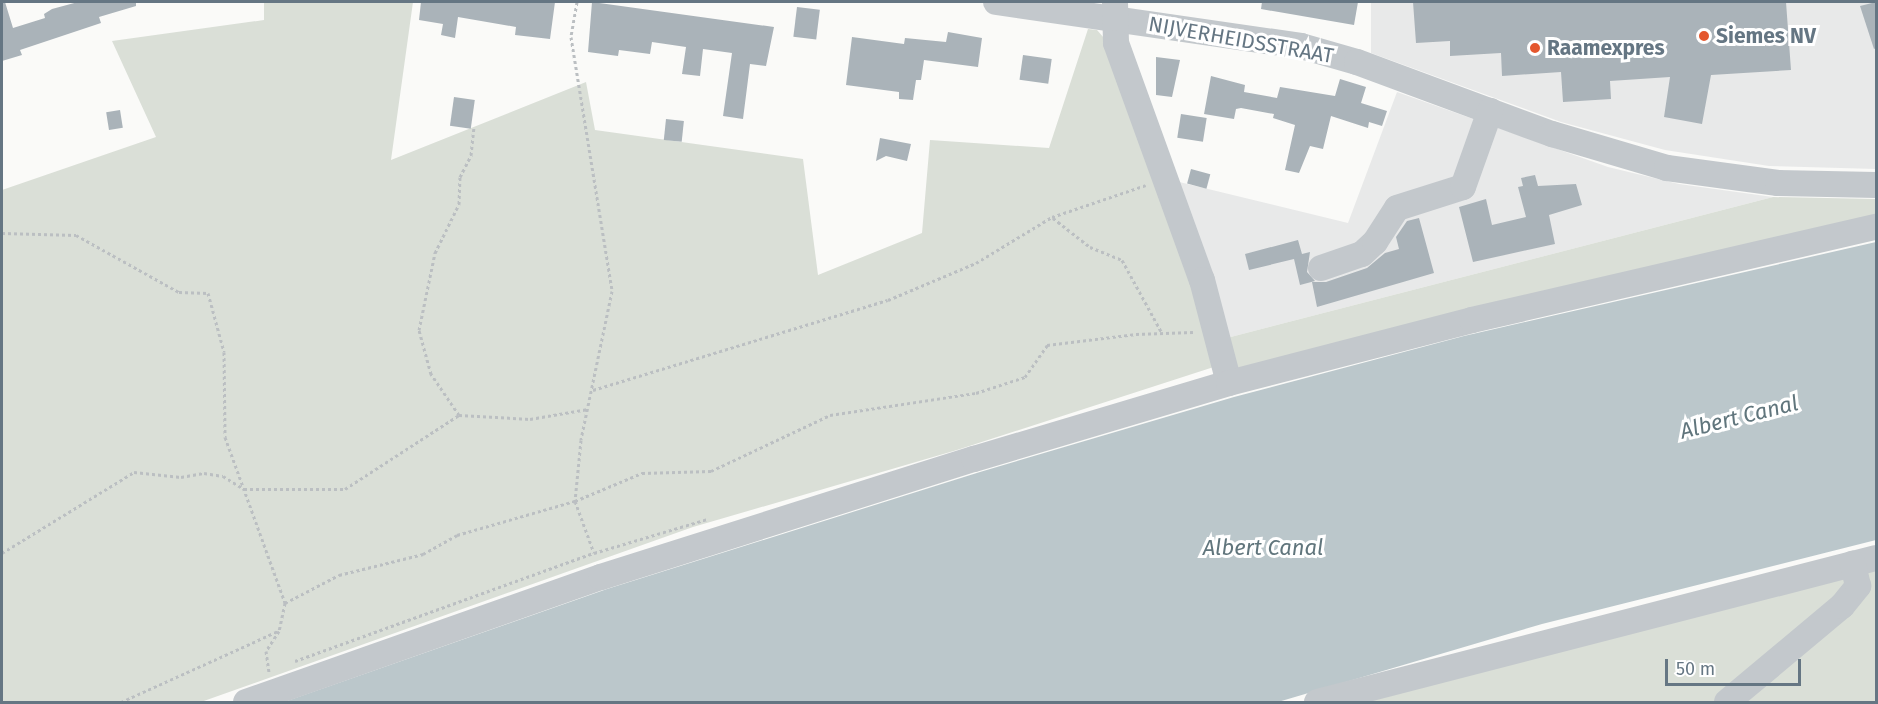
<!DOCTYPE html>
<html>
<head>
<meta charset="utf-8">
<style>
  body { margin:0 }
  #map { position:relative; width:1878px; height:704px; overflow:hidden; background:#fafaf8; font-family:"Fira Sans",sans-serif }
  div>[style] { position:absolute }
  .built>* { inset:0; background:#e8e9e9 }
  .green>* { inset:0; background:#dadfd7 }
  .water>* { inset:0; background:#bbc7cb }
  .building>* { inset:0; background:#aab3b9; transform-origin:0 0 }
  .path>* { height:3px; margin-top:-1.5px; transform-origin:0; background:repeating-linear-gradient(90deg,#bbbfc2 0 3px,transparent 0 6px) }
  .minor>* { height:26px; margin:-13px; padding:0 13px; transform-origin:13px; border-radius:13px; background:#c3c8cc }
  .dots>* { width:16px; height:16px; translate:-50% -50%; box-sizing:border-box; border:3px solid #fff; border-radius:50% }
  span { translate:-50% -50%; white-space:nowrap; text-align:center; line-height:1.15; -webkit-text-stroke:6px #fff; paint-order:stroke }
  .poi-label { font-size:21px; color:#657683; font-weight:700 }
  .left { translate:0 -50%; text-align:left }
  .street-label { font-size:21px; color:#657683 }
  .water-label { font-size:22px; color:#60757c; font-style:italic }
  .frame { position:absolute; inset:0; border:3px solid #657683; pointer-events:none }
  .scale { position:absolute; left:1665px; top:659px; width:136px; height:27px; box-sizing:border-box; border:3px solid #657683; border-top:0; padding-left:8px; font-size:18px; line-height:21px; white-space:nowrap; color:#657683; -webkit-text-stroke:4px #fff; paint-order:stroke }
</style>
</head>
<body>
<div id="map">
  <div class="built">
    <div style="clip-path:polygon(1371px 2px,1876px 2px,1876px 169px,1769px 166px,1665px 150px,1561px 122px,1371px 53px)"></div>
    <div style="clip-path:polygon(1397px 92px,1608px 167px,1679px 184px,1773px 197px,1223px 339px,1171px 180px,1348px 223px)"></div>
  </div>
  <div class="green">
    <div style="clip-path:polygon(264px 2px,413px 2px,391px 160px,586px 82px,595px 130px,803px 159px,818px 275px,922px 233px,930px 140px,1049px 148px,1088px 29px,1097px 30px,1104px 38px,1223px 364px,957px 450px,693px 527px,201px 702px,2px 702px,2px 190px,156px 137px,112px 41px,264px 20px)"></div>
    <div style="clip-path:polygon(1773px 197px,1876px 199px,1876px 221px,1240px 372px,1223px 339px)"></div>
    <div style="clip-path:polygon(1876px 566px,1876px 702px,1367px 702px,1366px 698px)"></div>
  </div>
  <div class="water">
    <div style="clip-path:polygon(1876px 242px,1876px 540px,1542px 624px,1278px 702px,284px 702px,607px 589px,980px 472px,1234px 397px,1464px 336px)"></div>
  </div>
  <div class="building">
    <div style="clip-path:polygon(2px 2px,5px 2px,13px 28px,45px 18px,44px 14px,52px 9px,78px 2px,136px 2px,136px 6px,99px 17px,101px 23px,20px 50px,22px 55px,2px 61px)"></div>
    <div style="clip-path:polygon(421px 2px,555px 2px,550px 39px,515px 35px,516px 27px,458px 17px,455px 38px,441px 35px,443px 24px,419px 20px)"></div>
    <div style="clip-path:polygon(592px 2px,774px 27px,766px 66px,750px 64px,743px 119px,723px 116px,732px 53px,703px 49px,700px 76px,682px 74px,686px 47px,652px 42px,650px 54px,619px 50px,618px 56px,588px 52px)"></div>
    <div style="clip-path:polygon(1262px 2px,1358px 2px,1354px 25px,1261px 9px)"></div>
    <div style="clip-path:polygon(1413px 2px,1786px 2px,1791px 70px,1711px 75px,1702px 124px,1664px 117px,1670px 77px,1610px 81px,1611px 99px,1563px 102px,1561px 72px,1502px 76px,1501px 53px,1450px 56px,1450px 41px,1416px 43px)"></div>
    <div style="clip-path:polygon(1876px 2px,1876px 48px,1874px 49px,1860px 6px)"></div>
    <div style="left:797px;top:7px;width:23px;height:30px;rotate:7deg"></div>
    <div style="clip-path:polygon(948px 32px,982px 38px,978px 67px,924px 60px,921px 80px,916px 80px,913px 100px,899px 99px,899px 92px,846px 85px,852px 37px,904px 44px,905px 38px,946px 42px)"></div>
    <div style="left:1023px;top:55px;width:29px;height:25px;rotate:8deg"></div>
    <div style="clip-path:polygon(1156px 57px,1180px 60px,1172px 97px,1156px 95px)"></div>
    <div style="clip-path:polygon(1211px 76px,1245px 85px,1244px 92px,1277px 98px,1280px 87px,1335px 96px,1340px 79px,1366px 87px,1361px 103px,1387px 111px,1382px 126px,1369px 122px,1368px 128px,1331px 116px,1323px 149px,1310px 146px,1299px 173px,1285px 170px,1295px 125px,1273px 118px,1274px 114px,1241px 108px,1236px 109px,1234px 119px,1204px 114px)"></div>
    <div style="left:454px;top:97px;width:21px;height:29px;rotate:8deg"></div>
    <div style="left:120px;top:110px;width:18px;height:14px;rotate:81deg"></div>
    <div style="left:1181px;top:114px;width:26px;height:24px;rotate:9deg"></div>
    <div style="left:666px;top:119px;width:18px;height:21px;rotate:6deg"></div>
    <div style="clip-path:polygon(880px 138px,911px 144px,907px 161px,886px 156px,876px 161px)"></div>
    <div style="left:1191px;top:169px;width:20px;height:15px;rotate:15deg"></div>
    <div style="clip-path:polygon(1535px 175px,1538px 186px,1576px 184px,1582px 205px,1549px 215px,1555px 244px,1473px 262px,1459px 207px,1486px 199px,1492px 225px,1526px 217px,1518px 187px,1523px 186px,1521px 178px)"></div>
    <div style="clip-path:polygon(1419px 218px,1434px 273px,1317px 307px,1312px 282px,1326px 282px,1367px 268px,1385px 253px,1399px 249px,1396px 237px,1407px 221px)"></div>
    <div style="clip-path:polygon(1298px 240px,1302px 254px,1310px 252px,1307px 272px,1315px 281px,1300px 285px,1294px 259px,1249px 270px,1245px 254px)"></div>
  </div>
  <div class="path">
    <div style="left:577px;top:2px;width:36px;rotate:100deg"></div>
    <div style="left:571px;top:37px;width:257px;rotate:80.8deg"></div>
    <div style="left:612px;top:291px;width:152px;rotate:101.8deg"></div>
    <div style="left:581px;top:440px;width:61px;rotate:95.6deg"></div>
    <div style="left:575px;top:501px;width:55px;rotate:69.9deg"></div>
    <div style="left:1053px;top:218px;width:47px;rotate:38.1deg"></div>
    <div style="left:1090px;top:247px;width:35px;rotate:22deg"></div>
    <div style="left:1122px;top:260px;width:83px;rotate:61.3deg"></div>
    <div style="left:2px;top:233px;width:74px;rotate:1.5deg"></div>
    <div style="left:76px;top:235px;width:118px;rotate:29deg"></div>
    <div style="left:179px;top:292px;width:29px;rotate:2deg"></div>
    <div style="left:208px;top:293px;width:61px;rotate:74.8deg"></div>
    <div style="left:224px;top:352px;width:85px;rotate:89.3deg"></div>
    <div style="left:225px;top:437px;width:177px;rotate:70.1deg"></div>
    <div style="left:285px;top:603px;width:29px;rotate:102deg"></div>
    <div style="left:279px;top:631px;width:24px;rotate:123deg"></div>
    <div style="left:266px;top:651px;width:21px;rotate:82deg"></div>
    <div style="left:593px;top:390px;width:308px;rotate:-17deg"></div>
    <div style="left:888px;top:300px;width:95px;rotate:-22.8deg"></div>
    <div style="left:976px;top:263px;width:89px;rotate:-31.2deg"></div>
    <div style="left:1052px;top:217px;width:99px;rotate:-18.8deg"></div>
    <div style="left:459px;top:415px;width:50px;rotate:-124.3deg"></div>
    <div style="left:431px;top:374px;width:46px;rotate:-105.3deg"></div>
    <div style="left:419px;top:330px;width:79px;rotate:-78.3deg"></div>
    <div style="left:435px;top:253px;width:55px;rotate:-63.9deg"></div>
    <div style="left:459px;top:204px;width:27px;rotate:-88deg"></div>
    <div style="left:460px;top:177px;width:25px;rotate:-63deg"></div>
    <div style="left:471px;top:155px;width:29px;rotate:-84deg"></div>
    <div style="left:2px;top:553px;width:155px;rotate:-31.5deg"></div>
    <div style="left:134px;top:472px;width:47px;rotate:6.1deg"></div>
    <div style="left:181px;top:477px;width:23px;rotate:-10deg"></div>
    <div style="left:204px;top:473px;width:19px;rotate:9deg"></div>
    <div style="left:223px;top:476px;width:25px;rotate:32deg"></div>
    <div style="left:244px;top:489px;width:101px"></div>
    <div style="left:345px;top:489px;width:136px;rotate:-33deg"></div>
    <div style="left:459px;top:415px;width:71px;rotate:3.2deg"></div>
    <div style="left:530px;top:419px;width:59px;rotate:-9.8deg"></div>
    <div style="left:285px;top:603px;width:61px;rotate:-27.4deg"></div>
    <div style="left:339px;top:575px;width:87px;rotate:-14deg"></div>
    <div style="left:423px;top:554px;width:39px;rotate:-29deg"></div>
    <div style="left:457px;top:535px;width:123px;rotate:-16.1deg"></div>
    <div style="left:575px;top:501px;width:73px;rotate:-22.7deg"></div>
    <div style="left:642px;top:473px;width:69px;rotate:-1.7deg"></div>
    <div style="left:711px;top:471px;width:132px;rotate:-25.2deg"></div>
    <div style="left:830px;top:415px;width:148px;rotate:-8.6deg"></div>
    <div style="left:976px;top:393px;width:52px;rotate:-18.1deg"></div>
    <div style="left:1025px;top:377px;width:39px;rotate:-55deg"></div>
    <div style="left:1047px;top:345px;width:90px;rotate:-7deg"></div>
    <div style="left:1136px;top:334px;width:57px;rotate:-2deg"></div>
    <div style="left:295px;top:661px;width:318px;rotate:-19.9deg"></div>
    <div style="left:594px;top:553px;width:118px;rotate:-16.7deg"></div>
    <div style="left:121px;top:702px;width:172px;rotate:-24.3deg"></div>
  </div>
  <div class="minor">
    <div style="left:996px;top:2px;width:308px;rotate:8.2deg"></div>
    <div style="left:1301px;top:46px;width:58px;rotate:15.9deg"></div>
    <div style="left:1357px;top:62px;width:208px;rotate:20.3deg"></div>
    <div style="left:1552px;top:134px;width:120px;rotate:16.5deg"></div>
    <div style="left:1667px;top:168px;width:112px;rotate:7.7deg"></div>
    <div style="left:1778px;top:183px;width:98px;rotate:1.2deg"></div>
    <div style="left:1115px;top:2px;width:41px;rotate:88.6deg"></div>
    <div style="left:1116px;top:43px;width:252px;rotate:70.1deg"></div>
    <div style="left:1202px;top:280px;width:106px;rotate:75.3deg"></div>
    <div style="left:1321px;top:268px;width:43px;rotate:-18.9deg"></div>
    <div style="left:1362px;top:254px;width:18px;rotate:-43deg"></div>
    <div style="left:1375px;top:242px;width:40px;rotate:-57.1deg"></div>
    <div style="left:1397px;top:208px;width:69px;rotate:-17.7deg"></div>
    <div style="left:1463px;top:187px;width:81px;rotate:-70.4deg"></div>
    <div style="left:246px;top:702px;width:376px;rotate:-19.4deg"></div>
    <div style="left:601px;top:577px;width:391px;rotate:-17.6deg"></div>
    <div style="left:974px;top:459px;width:266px;rotate:-16.6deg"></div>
    <div style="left:1229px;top:383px;width:251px;rotate:-14.5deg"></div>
    <div style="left:1472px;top:320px;width:415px;rotate:-13deg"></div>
    <div style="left:1317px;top:702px;width:577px;rotate:-14.45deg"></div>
    <div style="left:1727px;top:702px;width:150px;rotate:-39.9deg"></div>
    <div style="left:1842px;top:606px;width:26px;rotate:-51deg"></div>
    <div style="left:1858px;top:586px;width:23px;rotate:-103deg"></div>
  </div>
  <div class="dots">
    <div style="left:1704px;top:36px;background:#e4572e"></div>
    <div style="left:1535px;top:48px;background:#e4572e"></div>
  </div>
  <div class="poi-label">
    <span class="left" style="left:1716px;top:36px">Siemes NV</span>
    <span class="left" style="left:1547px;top:48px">Raamexpres</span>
  </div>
  <div class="street-label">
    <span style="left:1241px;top:40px;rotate:10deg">NIJVERHEIDSSTRAAT</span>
  </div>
  <div class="water-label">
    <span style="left:1739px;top:417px;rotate:-14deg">Albert Canal</span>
    <span style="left:1263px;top:548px">Albert Canal</span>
  </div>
  <div class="frame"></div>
  <div class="scale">50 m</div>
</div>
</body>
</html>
